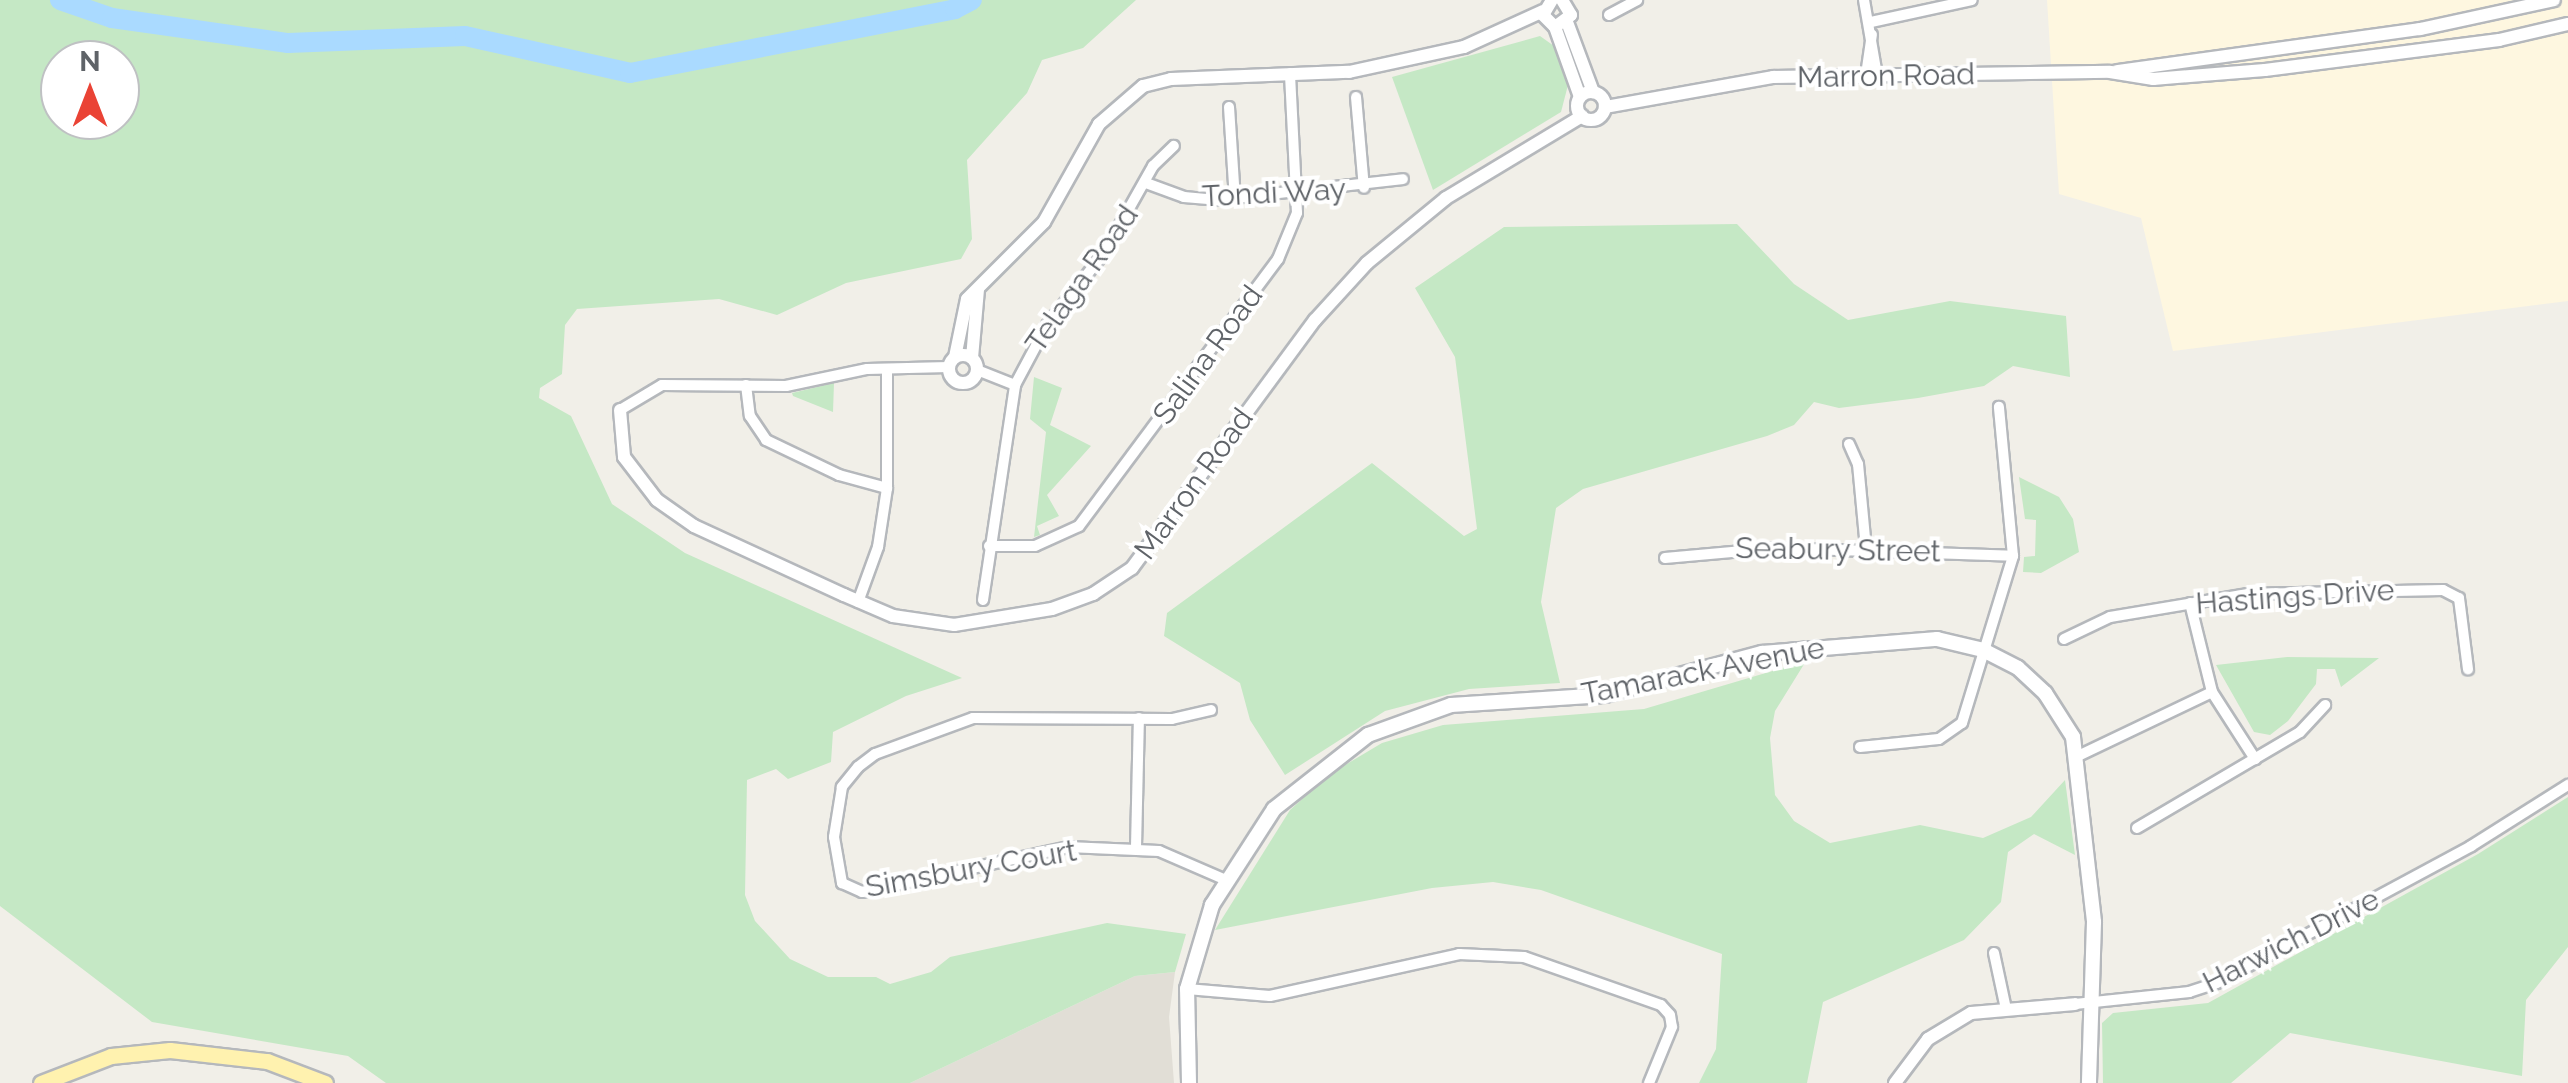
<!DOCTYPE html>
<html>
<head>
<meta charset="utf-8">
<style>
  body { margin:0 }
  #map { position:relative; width:2568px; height:1083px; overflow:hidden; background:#f1efe8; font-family:Raleway,sans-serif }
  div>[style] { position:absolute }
  .commercial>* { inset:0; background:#fef7e0 }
  .education>* { inset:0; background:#e1ded6 }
  .green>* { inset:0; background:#c5e8c5 }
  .river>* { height:20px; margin:-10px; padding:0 10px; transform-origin:10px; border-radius:10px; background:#aadaff }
  .roads { filter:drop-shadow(2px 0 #b5b8bc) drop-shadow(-2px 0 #b5b8bc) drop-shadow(0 2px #b5b8bc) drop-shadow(0 -2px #b5b8bc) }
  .minor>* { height:10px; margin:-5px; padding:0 5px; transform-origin:5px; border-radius:5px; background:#fff }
  .tertiary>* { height:12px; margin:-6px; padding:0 6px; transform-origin:6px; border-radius:6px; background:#fff }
  .tertiary>.ring { margin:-6px; padding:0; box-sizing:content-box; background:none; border:12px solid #fff; border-radius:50% }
  .secondary>* { height:14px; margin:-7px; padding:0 7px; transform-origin:7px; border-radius:7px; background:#fff }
  .primary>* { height:15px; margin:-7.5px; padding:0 7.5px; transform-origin:7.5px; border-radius:7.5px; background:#fff2af }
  span { translate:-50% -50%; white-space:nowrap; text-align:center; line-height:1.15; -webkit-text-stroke:8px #fff; paint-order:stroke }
  .street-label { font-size:30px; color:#5f6368 }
  .north { position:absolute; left:40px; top:40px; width:100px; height:100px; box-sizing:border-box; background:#fff; border:2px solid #bfc1c3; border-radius:50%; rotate:0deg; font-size:28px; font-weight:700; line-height:40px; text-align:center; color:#5f6368 }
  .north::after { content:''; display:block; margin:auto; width:35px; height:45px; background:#ea4335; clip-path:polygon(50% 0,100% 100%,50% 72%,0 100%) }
</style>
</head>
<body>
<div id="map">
  <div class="commercial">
    <div style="clip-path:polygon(2047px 0,2568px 0,2568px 301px,2173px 351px,2141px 218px,2059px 194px)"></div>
  </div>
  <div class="education">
    <div style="clip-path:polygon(1175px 972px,1169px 1017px,1174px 1083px,910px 1083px,1135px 976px)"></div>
  </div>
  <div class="green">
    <div style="clip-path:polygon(evenodd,0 0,1136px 0,1083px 48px,1042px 60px,1027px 93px,967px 160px,972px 239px,961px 259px,846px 283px,777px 315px,719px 299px,577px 309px,565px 325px,562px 374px,540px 388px,539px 398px,571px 416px,612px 504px,685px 553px,962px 678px,906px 696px,833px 732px,831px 762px,788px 779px,776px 769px,747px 780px,745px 895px,755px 921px,790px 959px,828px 977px,876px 977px,890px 984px,931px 972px,950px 957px,1107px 923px,1186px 934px,1175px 972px,1135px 976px,910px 1083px,386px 1083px,348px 1056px,152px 1022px,0 906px,0 0,60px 60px,120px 60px,120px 120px,60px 120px,60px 60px)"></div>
    <div style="clip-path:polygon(1540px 36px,1554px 46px,1568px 85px,1561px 112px,1433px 190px,1392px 77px)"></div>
    <div style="clip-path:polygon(1737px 224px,1794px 284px,1848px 320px,1950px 301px,2066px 316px,2070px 377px,2013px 366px,1984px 386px,1918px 398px,1839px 408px,1814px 402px,1794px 425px,1767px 436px,1583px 489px,1556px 508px,1541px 602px,1560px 683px,1469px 689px,1385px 711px,1285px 775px,1250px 720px,1240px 683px,1164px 636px,1167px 613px,1372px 463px,1464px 536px,1477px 529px,1455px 357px,1415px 288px,1504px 227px)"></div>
    <div style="clip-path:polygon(1034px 377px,1062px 388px,1050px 425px,1091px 446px,1047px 495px,1059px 516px,1037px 526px,1040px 535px,1034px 537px,1046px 432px,1030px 419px)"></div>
    <div style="clip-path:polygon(834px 383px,833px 412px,793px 396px,792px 393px)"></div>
    <div style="clip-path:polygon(2019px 477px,2059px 497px,2073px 519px,2079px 552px,2041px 573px,2023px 572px,2024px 557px,2035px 556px,2036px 520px,2025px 519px)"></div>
    <div style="clip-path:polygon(2287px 657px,2379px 658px,2341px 687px,2335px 669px,2317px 669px,2316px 684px,2288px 721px,2270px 735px,2254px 732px,2216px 665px)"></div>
    <div style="clip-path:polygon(1806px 661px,1775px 711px,1770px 738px,1775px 795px,1794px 821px,1830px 843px,1920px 825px,1983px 838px,2031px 817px,2065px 780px,2075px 855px,2034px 834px,2008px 852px,2001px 902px,1964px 940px,1823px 1002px,1807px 1083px,1699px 1083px,1716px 1049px,1722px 954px,1541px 890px,1493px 882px,1432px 888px,1215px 930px,1290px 810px,1330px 774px,1382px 743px,1443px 725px,1644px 709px)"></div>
    <div style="clip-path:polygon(2568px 797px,2568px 947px,2526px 1000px,2522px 1076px,2290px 1033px,2231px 1083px,2103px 1083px,2102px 1023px,2113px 1013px,2208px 1003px,2478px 854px)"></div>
  </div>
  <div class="river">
    <div style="left:60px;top:0;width:55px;rotate:19.1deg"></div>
    <div style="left:112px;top:18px;width:178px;rotate:8.1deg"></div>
    <div style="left:288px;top:43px;width:177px;rotate:-2.3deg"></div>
    <div style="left:465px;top:36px;width:169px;rotate:12.6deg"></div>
    <div style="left:630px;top:73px;width:331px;rotate:-11.1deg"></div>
    <div style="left:955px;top:9px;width:19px;rotate:-28deg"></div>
  </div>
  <div class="roads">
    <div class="minor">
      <div style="left:1864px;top:0;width:76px;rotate:80.2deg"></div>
      <div style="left:1609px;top:15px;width:32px;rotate:-28deg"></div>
      <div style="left:1871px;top:22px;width:103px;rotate:-12.3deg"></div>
      <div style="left:1866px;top:75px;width:41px;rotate:-81.7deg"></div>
      <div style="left:1356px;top:97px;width:91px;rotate:85deg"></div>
      <div style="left:1229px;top:107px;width:92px;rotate:86.3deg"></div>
      <div style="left:1146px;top:183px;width:40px;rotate:20.2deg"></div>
      <div style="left:1184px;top:197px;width:33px;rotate:5deg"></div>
      <div style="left:1217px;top:200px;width:187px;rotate:-6.4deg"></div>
      <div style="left:977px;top:370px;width:41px;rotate:21.5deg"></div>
      <div style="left:746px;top:385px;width:31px;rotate:83deg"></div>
      <div style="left:750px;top:416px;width:29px;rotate:56deg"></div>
      <div style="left:766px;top:440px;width:81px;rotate:25.6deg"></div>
      <div style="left:839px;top:475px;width:50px;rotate:15.2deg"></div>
      <div style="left:620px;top:410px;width:49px;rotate:-30.8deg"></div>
      <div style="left:662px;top:385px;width:124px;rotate:0.5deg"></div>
      <div style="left:786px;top:386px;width:83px;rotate:-11.9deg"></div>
      <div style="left:867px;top:369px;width:82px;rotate:-1.4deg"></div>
      <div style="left:1849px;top:444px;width:22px;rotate:66deg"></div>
      <div style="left:1858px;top:464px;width:84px;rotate:84.6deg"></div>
      <div style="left:989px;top:546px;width:46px"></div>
      <div style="left:1035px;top:546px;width:48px;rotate:-24.4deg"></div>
      <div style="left:1079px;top:526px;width:333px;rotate:-53.3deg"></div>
      <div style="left:1278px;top:259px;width:50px;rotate:-67.6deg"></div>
      <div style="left:1297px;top:213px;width:140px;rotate:-92.9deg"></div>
      <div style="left:1665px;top:558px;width:112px;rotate:-5.1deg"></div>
      <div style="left:1777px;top:548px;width:236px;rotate:1.9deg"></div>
      <div style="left:983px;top:600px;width:217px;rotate:-81.5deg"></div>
      <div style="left:1015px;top:385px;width:68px;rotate:-61.9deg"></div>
      <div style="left:1047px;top:325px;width:92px;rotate:-51.6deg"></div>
      <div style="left:1104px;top:253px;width:100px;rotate:-60.6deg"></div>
      <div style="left:1153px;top:166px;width:29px;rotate:-44deg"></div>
      <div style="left:858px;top:602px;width:59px;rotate:-70deg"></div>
      <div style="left:878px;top:547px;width:60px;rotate:-81.3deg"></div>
      <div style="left:887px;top:488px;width:119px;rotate:-90deg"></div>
      <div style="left:2190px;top:603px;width:92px;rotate:76.1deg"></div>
      <div style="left:2212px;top:692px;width:80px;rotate:57.3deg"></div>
      <div style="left:2064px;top:639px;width:51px;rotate:-25.6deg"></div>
      <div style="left:2110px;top:617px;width:140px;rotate:-9.5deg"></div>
      <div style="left:2248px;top:594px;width:195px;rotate:-1.2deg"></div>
      <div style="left:2443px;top:590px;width:18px;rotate:27deg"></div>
      <div style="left:2459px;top:598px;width:72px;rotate:82.8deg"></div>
      <div style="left:1211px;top:710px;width:40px;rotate:167deg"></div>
      <div style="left:1172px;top:719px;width:199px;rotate:-179.7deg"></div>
      <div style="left:973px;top:718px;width:104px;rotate:159.8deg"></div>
      <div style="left:875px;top:754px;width:21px;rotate:143deg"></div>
      <div style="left:858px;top:767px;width:26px;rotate:129deg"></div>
      <div style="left:842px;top:787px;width:51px;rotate:99.1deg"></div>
      <div style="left:834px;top:837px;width:47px;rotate:80.1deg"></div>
      <div style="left:842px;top:883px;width:22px;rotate:24deg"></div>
      <div style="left:862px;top:892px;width:211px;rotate:-12.3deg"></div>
      <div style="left:1068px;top:847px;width:91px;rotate:2.5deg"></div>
      <div style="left:1159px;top:851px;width:73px;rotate:23.4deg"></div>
      <div style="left:1860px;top:747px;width:79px;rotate:-5.8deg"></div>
      <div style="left:1939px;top:739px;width:28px;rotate:-35deg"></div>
      <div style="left:1962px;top:723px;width:175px;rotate:-73deg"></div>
      <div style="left:2013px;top:556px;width:150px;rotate:-95.4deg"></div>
      <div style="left:2078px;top:756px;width:148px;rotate:-25.5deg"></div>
      <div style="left:2137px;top:828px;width:189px;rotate:-30.5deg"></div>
      <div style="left:2300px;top:732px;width:37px;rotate:-47deg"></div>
      <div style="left:1136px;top:847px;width:129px;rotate:-88.7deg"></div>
      <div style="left:1994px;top:953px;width:57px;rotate:77.9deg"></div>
      <div style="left:1187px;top:989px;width:83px;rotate:4.8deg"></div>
      <div style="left:1270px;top:996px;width:194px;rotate:-12.5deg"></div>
      <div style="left:1459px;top:954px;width:65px;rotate:2.6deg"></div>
      <div style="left:1524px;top:957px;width:145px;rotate:19.3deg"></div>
      <div style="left:1661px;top:1005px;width:13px;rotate:48deg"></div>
      <div style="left:1670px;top:1015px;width:12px;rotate:81deg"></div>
      <div style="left:1672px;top:1027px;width:61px;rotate:112.3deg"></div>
      <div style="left:2075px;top:1004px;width:115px;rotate:-6deg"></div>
      <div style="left:2189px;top:992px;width:29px;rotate:-18deg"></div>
      <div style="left:2217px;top:983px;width:289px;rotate:-28.3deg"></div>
      <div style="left:2471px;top:846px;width:115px;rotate:-32.2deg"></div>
    </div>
    <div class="tertiary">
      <div style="left:1552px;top:0;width:17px;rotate:121deg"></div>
      <div style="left:1543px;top:15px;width:17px;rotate:45deg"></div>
      <div style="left:1555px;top:27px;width:20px;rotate:-37deg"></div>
      <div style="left:1571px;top:15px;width:17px;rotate:-121deg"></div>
      <div style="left:1567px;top:22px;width:75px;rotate:69.6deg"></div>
      <div style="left:1555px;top:27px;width:74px;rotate:70.3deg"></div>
      <div style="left:2117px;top:71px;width:306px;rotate:-7.9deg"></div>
      <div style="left:2420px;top:29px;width:137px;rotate:-12.2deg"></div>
      <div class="ring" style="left:1577px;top:92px;width:16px;height:16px"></div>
      <div style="left:1605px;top:107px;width:171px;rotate:-10.1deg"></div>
      <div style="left:1773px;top:77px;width:337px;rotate:-0.9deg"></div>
      <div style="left:2110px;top:72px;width:44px;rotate:9.2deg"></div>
      <div style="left:2153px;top:79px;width:112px;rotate:-4.6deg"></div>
      <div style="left:2265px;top:70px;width:236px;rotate:-7.3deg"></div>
      <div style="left:2499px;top:40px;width:71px;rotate:-13.1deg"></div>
      <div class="ring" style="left:949px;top:355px;width:16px;height:16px"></div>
      <div style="left:955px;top:357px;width:59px;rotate:-78.3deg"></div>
      <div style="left:967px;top:299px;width:109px;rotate:-45deg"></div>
      <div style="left:1044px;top:222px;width:112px;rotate:-60.7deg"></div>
      <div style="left:1099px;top:124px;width:58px;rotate:-40.8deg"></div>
      <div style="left:1143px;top:86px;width:29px;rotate:-14deg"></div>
      <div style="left:1171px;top:79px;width:178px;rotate:-2.3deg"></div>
      <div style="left:1349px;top:72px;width:118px;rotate:-12.3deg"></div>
      <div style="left:1464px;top:47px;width:87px;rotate:-24.5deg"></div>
      <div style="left:972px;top:358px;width:69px;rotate:-85deg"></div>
      <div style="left:620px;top:410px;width:47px;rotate:85.1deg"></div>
      <div style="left:624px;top:457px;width:54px;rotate:52.5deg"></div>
      <div style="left:657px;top:500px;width:45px;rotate:35.1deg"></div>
      <div style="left:694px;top:526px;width:165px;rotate:24.7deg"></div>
      <div style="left:844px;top:595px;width:53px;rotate:23.2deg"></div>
      <div style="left:893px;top:616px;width:62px;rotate:8.4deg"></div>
      <div style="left:954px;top:625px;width:99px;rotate:-9.3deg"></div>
      <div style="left:1052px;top:609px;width:44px;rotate:-20.1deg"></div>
      <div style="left:1093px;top:594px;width:47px;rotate:-33.7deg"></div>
      <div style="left:1132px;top:568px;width:308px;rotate:-53.6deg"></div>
      <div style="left:1315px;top:320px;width:77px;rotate:-47.6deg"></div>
      <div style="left:1367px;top:263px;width:102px;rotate:-39.4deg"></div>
      <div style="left:1446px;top:198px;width:159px;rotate:-31.1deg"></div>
      <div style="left:1895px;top:1083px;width:55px;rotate:-53.1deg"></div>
      <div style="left:1928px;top:1039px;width:50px;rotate:-31.2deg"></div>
      <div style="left:1971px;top:1013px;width:104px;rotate:-4.9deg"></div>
    </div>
    <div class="secondary">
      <div style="left:1189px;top:1083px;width:94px;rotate:-91.2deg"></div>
      <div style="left:1187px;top:989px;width:88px;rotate:-73.4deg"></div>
      <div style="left:1212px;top:905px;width:114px;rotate:-57.1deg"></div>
      <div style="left:1274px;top:809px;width:120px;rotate:-38.2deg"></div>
      <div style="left:1368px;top:735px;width:88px;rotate:-19.9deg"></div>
      <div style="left:1451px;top:705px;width:154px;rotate:-3.7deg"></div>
      <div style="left:1605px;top:695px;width:163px;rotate:-15deg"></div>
      <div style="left:1762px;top:653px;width:176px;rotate:-4.6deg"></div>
      <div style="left:1937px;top:639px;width:47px;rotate:13.4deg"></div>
      <div style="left:1983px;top:650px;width:39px;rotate:27deg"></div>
      <div style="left:2018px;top:668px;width:37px;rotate:43deg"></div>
      <div style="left:2045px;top:693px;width:52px;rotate:57.5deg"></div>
      <div style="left:2073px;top:737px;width:186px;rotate:83.5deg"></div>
      <div style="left:2094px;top:922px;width:161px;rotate:91.8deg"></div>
    </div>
    <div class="primary">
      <div style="left:41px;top:1083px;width:75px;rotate:-21.1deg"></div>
      <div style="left:111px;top:1056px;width:59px;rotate:-5.8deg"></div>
      <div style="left:170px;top:1050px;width:98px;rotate:6.5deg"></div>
      <div style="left:267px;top:1061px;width:62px;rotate:20.8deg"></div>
    </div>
  </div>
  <div class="street-label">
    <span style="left:1886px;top:76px;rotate:-1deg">Marron Road</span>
    <span style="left:1274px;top:193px;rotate:-3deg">Tondi Way</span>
    <span style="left:1082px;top:279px;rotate:-55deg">Telaga Road</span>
    <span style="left:1208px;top:355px;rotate:-54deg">Salina Road</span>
    <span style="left:1194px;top:484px;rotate:-54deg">Marron Road</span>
    <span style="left:1838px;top:550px;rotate:1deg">Seabury Street</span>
    <span style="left:2295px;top:597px;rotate:-4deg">Hastings Drive</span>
    <span style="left:1703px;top:671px;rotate:-11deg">Tamarack Avenue</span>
    <span style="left:971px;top:869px;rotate:-10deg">Simsbury Court</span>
    <span style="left:2291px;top:941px;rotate:-27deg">Harwich Drive</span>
  </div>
  <div class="north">N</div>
</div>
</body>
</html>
